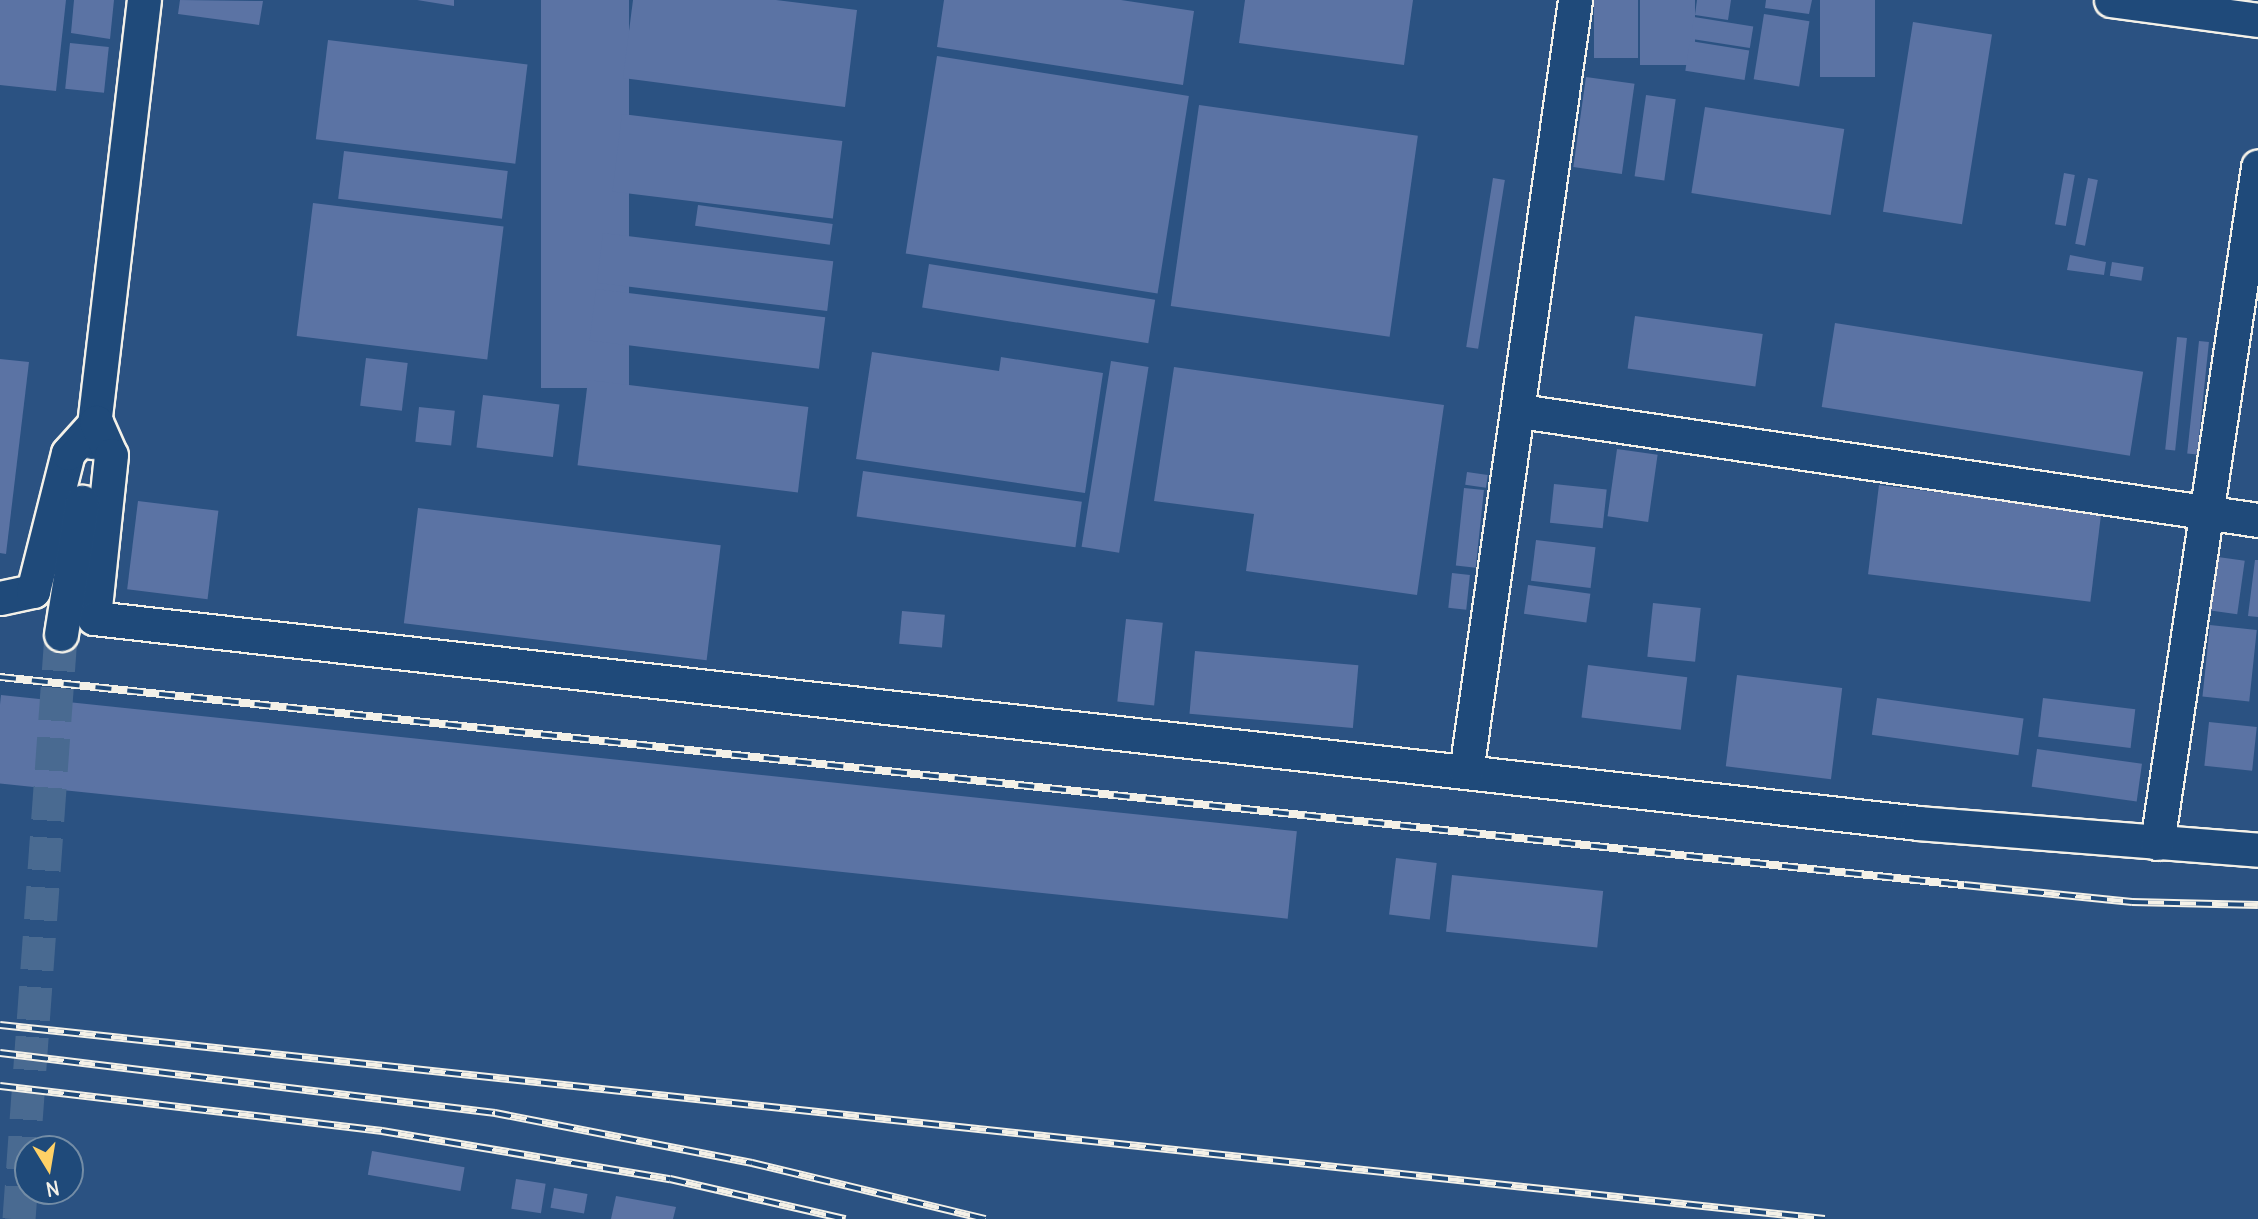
<!DOCTYPE html>
<html>
<head>
<meta charset="utf-8">
<style>
  body { margin:0 }
  #map { position:relative; width:2258px; height:1219px; overflow:hidden; background:#2b5282; font-family:Delius,sans-serif }
  div>[style] { position:absolute }
  .building>* { inset:0; background:#5b73a4; transform-origin:0 0 }
  .minor-tunnel>* { height:33px; margin-top:-16.5px; transform-origin:0; background:repeating-linear-gradient(90deg,#496a91 0 33px,transparent 0 50px) }
  .roads { filter:drop-shadow(2px 0 #f4f1e8) drop-shadow(-2px 0 #f4f1e8) drop-shadow(0 2px #f4f1e8) drop-shadow(0 -2px #f4f1e8) }
  .minor>* { height:33px; margin:-16.5px; padding:0 16.5px; transform-origin:16.5px; border-radius:16.5px; background:#1f4a7a }
  .rail>* { height:8px; margin-top:-4px; transform-origin:0; background:repeating-linear-gradient(90deg,#1f4a7a 0 16px,#f4f1e8 0 32px); box-sizing:border-box; border-block:2px solid #f4f1e8 }
  span { translate:-50% -50%; white-space:nowrap; text-align:center; line-height:1.15; -webkit-text-stroke:7px #1f4a7a; paint-order:stroke }
  .north { position:absolute; left:14px; top:1135px; width:70px; height:70px; box-sizing:border-box; background:#1f4a7a; border:2px solid #748da6; border-radius:50%; rotate:169deg; font-size:19px; font-weight:700; line-height:28px; text-align:center; color:#f4f1e8 }
  .north::after { content:''; display:block; margin:auto; width:24px; height:32px; background:#ffd166; clip-path:polygon(50% 0,100% 100%,50% 72%,0 100%) }
</style>
</head>
<body>
<div id="map">
  <div class="building">
    <div style="clip-path:polygon(0 0,66px 0,56px 91px,0 85px)"></div>
    <div style="clip-path:polygon(74px 0,114px 0,110px 39px,71px 33px)"></div>
    <div style="clip-path:polygon(180px 0,263px 1px,259px 25px,178px 14px)"></div>
    <div style="clip-path:polygon(417px 0,454px 0,454px 6px)"></div>
    <div style="left:541px;top:0;width:88px;height:388px"></div>
    <div style="clip-path:polygon(633px 0,776px 0,857px 10px,845px 107px,623px 78px)"></div>
    <div style="clip-path:polygon(944px 0,1121px 0,1194px 11px,1183px 85px,937px 47px)"></div>
    <div style="clip-path:polygon(1245px 0,1413px 0,1404px 65px,1239px 43px)"></div>
    <div style="left:1594px;top:0;width:44px;height:58px"></div>
    <div style="left:1640px;top:0;width:55px;height:65px"></div>
    <div style="clip-path:polygon(1697px 0,1731px 0,1728px 20px,1695px 15px)"></div>
    <div style="clip-path:polygon(1766px 0,1812px 0,1809px 14px,1765px 8px)"></div>
    <div style="left:1820px;top:0;width:55px;height:77px"></div>
    <div style="left:1764px;top:14px;width:46px;height:66px;rotate:9deg"></div>
    <div style="left:1694px;top:17px;width:60px;height:22px;rotate:9deg"></div>
    <div style="left:1913px;top:22px;width:80px;height:192px;rotate:9deg"></div>
    <div style="left:328px;top:40px;width:201px;height:100px;rotate:7deg"></div>
    <div style="left:1690px;top:41px;width:60px;height:30px;rotate:9deg"></div>
    <div style="left:70px;top:43px;width:39px;height:46px;rotate:6deg"></div>
    <div style="left:937px;top:56px;width:255px;height:200px;rotate:9deg"></div>
    <div style="left:1586px;top:77px;width:49px;height:91px;rotate:8deg"></div>
    <div style="left:1646px;top:95px;width:30px;height:82px;rotate:8deg"></div>
    <div style="left:1199px;top:105px;width:221px;height:203px;rotate:8deg"></div>
    <div style="left:1705px;top:107px;width:141px;height:87px;rotate:9deg"></div>
    <div style="left:622px;top:114px;width:222px;height:78px;rotate:7deg"></div>
    <div style="left:344px;top:151px;width:165px;height:48px;rotate:7deg"></div>
    <div style="left:2064px;top:173px;width:11px;height:52px;rotate:10deg"></div>
    <div style="left:1493px;top:178px;width:12px;height:171px;rotate:9deg"></div>
    <div style="left:2088px;top:178px;width:10px;height:67px;rotate:11deg"></div>
    <div style="left:313px;top:203px;width:192px;height:134px;rotate:7deg"></div>
    <div style="left:698px;top:205px;width:136px;height:21px;rotate:8deg"></div>
    <div style="left:603px;top:233px;width:232px;height:50px;rotate:7deg"></div>
    <div style="clip-path:polygon(2070px 255px,2106px 262px,2104px 275px,2067px 270px)"></div>
    <div style="left:2112px;top:262px;width:32px;height:14px;rotate:9deg"></div>
    <div style="left:929px;top:264px;width:229px;height:44px;rotate:9deg"></div>
    <div style="left:596px;top:289px;width:231px;height:52px;rotate:7deg"></div>
    <div style="left:1635px;top:316px;width:129px;height:53px;rotate:8deg"></div>
    <div style="left:1835px;top:323px;width:312px;height:85px;rotate:9deg"></div>
    <div style="left:2177px;top:337px;width:10px;height:113px;rotate:6deg"></div>
    <div style="left:2199px;top:341px;width:10px;height:113px;rotate:6deg"></div>
    <div style="clip-path:polygon(872px 352px,999px 371px,1001px 357px,1103px 373px,1085px 493px,856px 459px)"></div>
    <div style="left:366px;top:358px;width:42px;height:48px;rotate:7deg"></div>
    <div style="clip-path:polygon(0 359px,29px 362px,6px 554px,0 553px)"></div>
    <div style="left:1111px;top:361px;width:38px;height:188px;rotate:9deg"></div>
    <div style="clip-path:polygon(1174px 367px,1444px 405px,1417px 595px,1246px 571px,1254px 514px,1154px 501px)"></div>
    <div style="left:588px;top:380px;width:222px;height:86px;rotate:7deg"></div>
    <div style="left:483px;top:395px;width:77px;height:53px;rotate:7deg"></div>
    <div style="left:419px;top:407px;width:36px;height:35px;rotate:6deg"></div>
    <div style="left:1617px;top:449px;width:41px;height:68px;rotate:8deg"></div>
    <div style="left:863px;top:471px;width:221px;height:46px;rotate:8deg"></div>
    <div style="left:1467px;top:472px;width:21px;height:13px;rotate:8deg"></div>
    <div style="left:1554px;top:484px;width:53px;height:39px;rotate:6deg"></div>
    <div style="left:1879px;top:485px;width:224px;height:90px;rotate:7deg"></div>
    <div style="left:1464px;top:488px;width:20px;height:78px;rotate:6deg"></div>
    <div style="left:138px;top:501px;width:81px;height:89px;rotate:7deg"></div>
    <div style="left:418px;top:508px;width:305px;height:116px;rotate:7deg"></div>
    <div style="left:1536px;top:540px;width:60px;height:41px;rotate:7deg"></div>
    <div style="left:2218px;top:557px;width:27px;height:54px;rotate:8deg"></div>
    <div style="clip-path:polygon(2255px 560px,2258px 560px,2258px 617px,2248px 616px)"></div>
    <div style="left:1452px;top:573px;width:18px;height:35px;rotate:6deg"></div>
    <div style="left:1528px;top:585px;width:63px;height:29px;rotate:8deg"></div>
    <div style="left:1653px;top:603px;width:48px;height:54px;rotate:6deg"></div>
    <div style="left:902px;top:611px;width:43px;height:33px;rotate:5deg"></div>
    <div style="left:1126px;top:619px;width:37px;height:83px;rotate:6deg"></div>
    <div style="left:2210px;top:625px;width:47px;height:72px;rotate:6deg"></div>
    <div style="left:1195px;top:651px;width:164px;height:63px;rotate:5deg"></div>
    <div style="left:1588px;top:665px;width:100px;height:53px;rotate:7deg"></div>
    <div style="left:1737px;top:675px;width:106px;height:92px;rotate:7deg"></div>
    <div style="left:1px;top:695px;width:1303px;height:88px;rotate:6deg"></div>
    <div style="left:1877px;top:698px;width:148px;height:37px;rotate:8deg"></div>
    <div style="left:2043px;top:698px;width:93px;height:39px;rotate:7deg"></div>
    <div style="left:2209px;top:722px;width:48px;height:44px;rotate:6deg"></div>
    <div style="left:2037px;top:749px;width:106px;height:38px;rotate:8deg"></div>
    <div style="left:1396px;top:858px;width:41px;height:57px;rotate:7deg"></div>
    <div style="left:1452px;top:875px;width:152px;height:57px;rotate:6deg"></div>
    <div style="left:372px;top:1151px;width:94px;height:24px;rotate:10deg"></div>
    <div style="left:516px;top:1179px;width:30px;height:30px;rotate:9deg"></div>
    <div style="left:554px;top:1188px;width:34px;height:20px;rotate:10deg"></div>
    <div style="clip-path:polygon(616px 1196px,676px 1207px,673px 1219px,611px 1219px)"></div>
  </div>
  <div class="minor-tunnel">
    <div style="left:19px;top:1219px;width:587px;rotate:-85.89deg"></div>
  </div>
  <div class="roads">
    <div class="minor">
      <div style="left:2111px;top:0;width:148px;rotate:7.7deg"></div>
      <div style="left:1520px;top:411px;width:746px;rotate:8.4deg"></div>
      <div style="left:92px;top:442px;width:445px;rotate:-83.3deg"></div>
      <div style="left:0;top:598px;width:34px;rotate:-12deg"></div>
      <div style="left:33px;top:591px;width:142px;rotate:-75.8deg"></div>
      <div style="left:68px;top:453px;width:42px;rotate:-47.9deg"></div>
      <div style="left:96px;top:422px;width:36px;rotate:66deg"></div>
      <div style="left:111px;top:455px;width:164px;rotate:96deg"></div>
      <div style="left:94px;top:618px;width:1835px;rotate:6.41deg"></div>
      <div style="left:1918px;top:823px;width:341px;rotate:4.5deg"></div>
      <div style="left:61px;top:634px;width:134px;rotate:-81deg"></div>
      <div style="left:1466px;top:772px;width:780px;rotate:-81.96deg"></div>
      <div style="left:2157px;top:843px;width:684px;rotate:-81.5deg"></div>
    </div>
  </div>
  <div class="rail">
    <div style="left:0;top:677px;width:1975px;rotate:6.05deg"></div>
    <div style="left:1964px;top:885px;width:169px;rotate:5.8deg"></div>
    <div style="left:2132px;top:902px;width:126px;rotate:1.4deg"></div>
    <div style="left:0;top:1025px;width:1835px;rotate:6.07deg"></div>
    <div style="left:0;top:1053px;width:499px;rotate:6.9deg"></div>
    <div style="left:495px;top:1113px;width:262px;rotate:11deg"></div>
    <div style="left:752px;top:1163px;width:240px;rotate:13.5deg"></div>
    <div style="left:0;top:1086px;width:385px;rotate:6.7deg"></div>
    <div style="left:382px;top:1131px;width:292px;rotate:9.5deg"></div>
    <div style="left:670px;top:1179px;width:180px;rotate:12.9deg"></div>
  </div>
  <div class="north">N</div>
</div>
</body>
</html>
